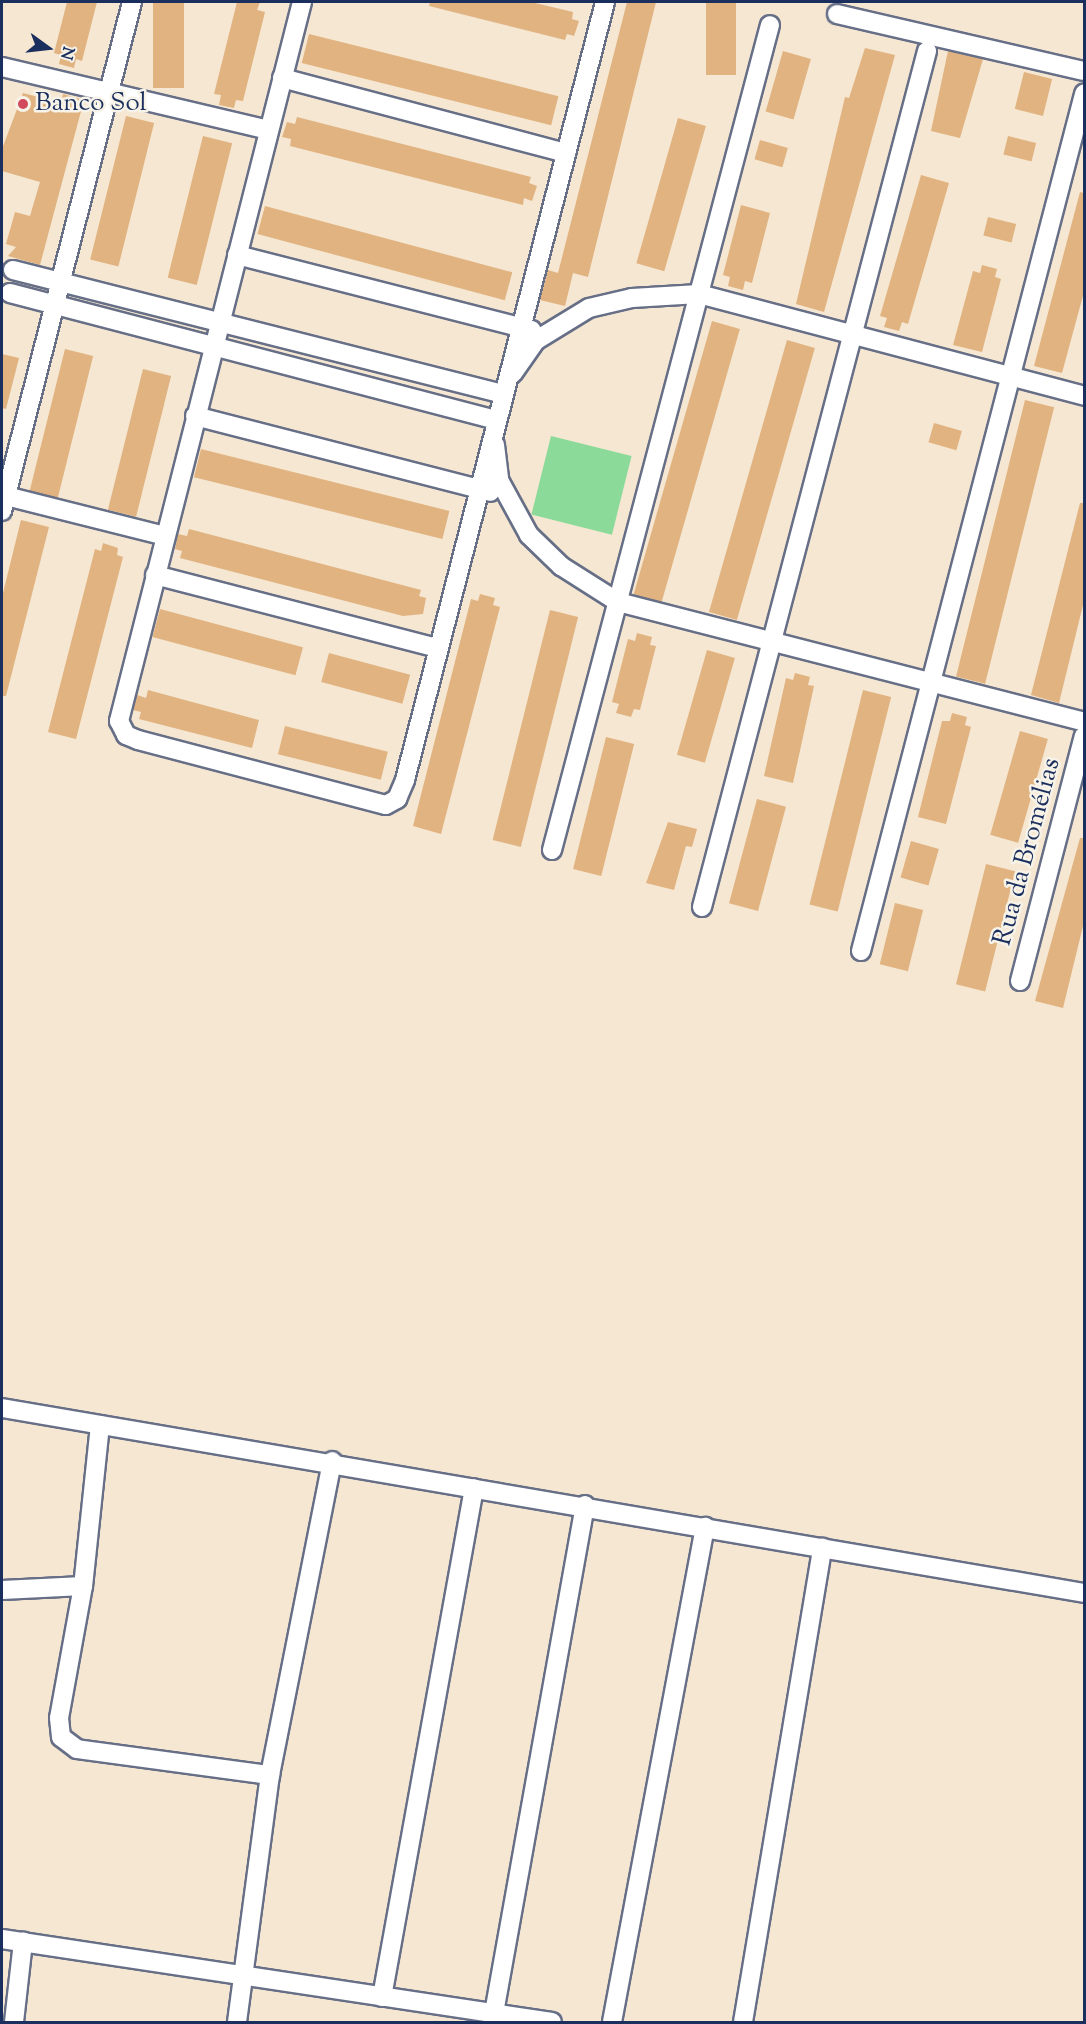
<!DOCTYPE html>
<html>
<head>
<meta charset="utf-8">
<style>
  body { margin:0 }
  #map { position:relative; width:1086px; height:2024px; overflow:hidden; background:#f5e7d2; font-family:"Sorts Mill Goudy",serif }
  div>[style] { position:absolute }
  .green>* { inset:0; background:#8bda99; transform-origin:0 0 }
  .building>* { inset:0; background:#e1b380; transform-origin:0 0 }
  .roads { filter:drop-shadow(2px 0 #676f87) drop-shadow(-2px 0 #676f87) drop-shadow(0 2px #676f87) drop-shadow(0 -2px #676f87) }
  .minor>* { height:18px; margin:-9px; padding:0 9px; transform-origin:9px; border-radius:9px; background:#fff }
  .dots>* { width:16px; height:16px; translate:-50% -50%; box-sizing:border-box; border:3px solid #f7f3e8; border-radius:50% }
  span { translate:-50% -50%; white-space:nowrap; text-align:center; line-height:1.15; -webkit-text-stroke:5px #f7f3e8; paint-order:stroke }
  .poi-label { font-size:26px; color:#1b2f5e }
  .left { translate:0 -50%; text-align:left }
  .street-label { font-size:26px; color:#1b2f5e }
  .frame { position:absolute; inset:0; border:3px solid #1b2f5e; pointer-events:none }
  .north { position:absolute; left:18px; top:18px; width:60px; height:60px; -webkit-text-stroke:4px #f7f3e8; paint-order:stroke; rotate:105deg; font-size:16px; font-weight:700; line-height:24px; text-align:center; color:#1b2f5e }
  .north::after { content:''; display:block; margin:auto; width:21px; height:27px; background:#1b2f5e; clip-path:polygon(50% 0,100% 100%,50% 72%,0 100%) }
</style>
</head>
<body>
<div id="map">
  <div class="green">
    <div style="left:551px;top:436px;width:83px;height:81px;rotate:14deg"></div>
  </div>
  <div class="building">
    <div style="clip-path:polygon(67px 2px,97px 2px,82px 61px,76px 59px,74px 68px,59px 64px,61px 55px,54px 53px)"></div>
    <div style="left:153px;top:2px;width:31px;height:86px"></div>
    <div style="clip-path:polygon(237px 2px,260px 2px,257px 10px,265px 12px,243px 101px,236px 100px,234px 108px,219px 105px,221px 95px,214px 94px)"></div>
    <div style="clip-path:polygon(430px 2px,531px 2px,573px 12px,572px 19px,579px 21px,574px 36px,567px 34px,565px 40px,429px 6px)"></div>
    <div style="clip-path:polygon(627px 2px,656px 2px,588px 277px,573px 273px,565px 306px,540px 300px,548px 270px,558px 273px)"></div>
    <div style="left:706px;top:2px;width:30px;height:73px"></div>
    <div style="left:309px;top:34px;width:257px;height:30px;rotate:14deg"></div>
    <div style="clip-path:polygon(865px 48px,895px 55px,824px 312px,796px 304px,845px 97px,849px 98px)"></div>
    <div style="left:783px;top:51px;width:29px;height:63px;rotate:16deg"></div>
    <div style="clip-path:polygon(948px 51px,983px 59px,960px 138px,931px 131px)"></div>
    <div style="left:1024px;top:72px;width:29px;height:38px;rotate:14deg"></div>
    <div style="clip-path:polygon(23px 93px,61px 103px,63px 94px,84px 100px,40px 265px,8px 256px,16px 247px,6px 244px,15px 212px,30px 216px,40px 182px,2px 171px,2px 149px)"></div>
    <div style="left:126px;top:116px;width:29px;height:148px;rotate:14deg"></div>
    <div style="clip-path:polygon(297px 117px,531px 177px,529px 183px,537px 186px,532px 201px,524px 198px,523px 205px,290px 146px,291px 139px,282px 137px,287px 122px,295px 124px)"></div>
    <div style="left:678px;top:118px;width:29px;height:151px;rotate:16deg"></div>
    <div style="left:203px;top:136px;width:30px;height:146px;rotate:14deg"></div>
    <div style="left:1008px;top:136px;width:29px;height:19px;rotate:14deg"></div>
    <div style="left:760px;top:140px;width:29px;height:20px;rotate:16deg"></div>
    <div style="clip-path:polygon(921px 175px,949px 183px,908px 324px,902px 322px,899px 331px,884px 327px,887px 318px,880px 316px)"></div>
    <div style="clip-path:polygon(1080px 192px,1084px 193px,1084px 292px,1062px 373px,1034px 366px)"></div>
    <div style="clip-path:polygon(741px 205px,770px 213px,752px 283px,745px 281px,743px 290px,728px 286px,730px 277px,723px 275px)"></div>
    <div style="left:265px;top:206px;width:256px;height:29px;rotate:15deg"></div>
    <div style="left:988px;top:217px;width:29px;height:19px;rotate:14deg"></div>
    <div style="clip-path:polygon(982px 265px,997px 269px,995px 277px,1001px 279px,982px 352px,953px 345px,973px 271px,980px 273px)"></div>
    <div style="left:712px;top:321px;width:29px;height:285px;rotate:16deg"></div>
    <div style="left:787px;top:340px;width:29px;height:283px;rotate:16deg"></div>
    <div style="left:65px;top:349px;width:29px;height:146px;rotate:14deg"></div>
    <div style="clip-path:polygon(2px 354px,19px 358px,6px 409px,2px 408px)"></div>
    <div style="left:143px;top:369px;width:29px;height:145px;rotate:14deg"></div>
    <div style="left:1025px;top:400px;width:30px;height:285px;rotate:14deg"></div>
    <div style="left:934px;top:423px;width:29px;height:20px;rotate:16deg"></div>
    <div style="left:201px;top:449px;width:256px;height:29px;rotate:14deg"></div>
    <div style="clip-path:polygon(1080px 503px,1084px 503px,1084px 601px,1059px 703px,1031px 695px)"></div>
    <div style="clip-path:polygon(21px 520px,49px 527px,6px 696px,2px 696px,2px 597px)"></div>
    <div style="clip-path:polygon(189px 529px,421px 590px,419px 596px,426px 598px,423px 614px,403px 616px,180px 558px,182px 551px,175px 549px,178px 534px,187px 536px)"></div>
    <div style="clip-path:polygon(103px 543px,118px 548px,117px 555px,123px 557px,76px 739px,48px 732px,95px 549px,101px 551px)"></div>
    <div style="clip-path:polygon(480px 594px,495px 598px,493px 605px,500px 607px,441px 834px,413px 826px,471px 599px,478px 601px)"></div>
    <div style="left:160px;top:609px;width:148px;height:29px;rotate:15deg"></div>
    <div style="left:550px;top:610px;width:29px;height:237px;rotate:14deg"></div>
    <div style="clip-path:polygon(637px 633px,652px 637px,650px 645px,656px 646px,640px 710px,634px 709px,631px 717px,616px 713px,619px 704px,612px 702px,628px 639px,635px 641px)"></div>
    <div style="left:707px;top:650px;width:29px;height:109px;rotate:16deg"></div>
    <div style="left:329px;top:653px;width:84px;height:30px;rotate:15deg"></div>
    <div style="clip-path:polygon(795px 673px,810px 677px,808px 685px,814px 686px,793px 783px,764px 776px,786px 678px,793px 680px)"></div>
    <div style="clip-path:polygon(148px 690px,259px 720px,252px 748px,139px 719px,141px 712px,133px 710px,137px 695px,146px 698px)"></div>
    <div style="left:863px;top:690px;width:29px;height:221px;rotate:14deg"></div>
    <div style="clip-path:polygon(952px 713px,967px 717px,965px 725px,971px 727px,946px 824px,918px 817px,942px 721px,950px 721px)"></div>
    <div style="left:285px;top:726px;width:106px;height:29px;rotate:14deg"></div>
    <div style="left:1020px;top:731px;width:29px;height:108px;rotate:16deg"></div>
    <div style="left:606px;top:737px;width:29px;height:136px;rotate:14deg"></div>
    <div style="left:757px;top:799px;width:30px;height:108px;rotate:15deg"></div>
    <div style="clip-path:polygon(668px 822px,697px 829px,692px 847px,686px 846px,674px 890px,646px 883px)"></div>
    <div style="clip-path:polygon(1080px 838px,1084px 838px,1084px 922px,1063px 1008px,1035px 1001px)"></div>
    <div style="left:911px;top:841px;width:29px;height:38px;rotate:16deg"></div>
    <div style="left:986px;top:864px;width:30px;height:124px;rotate:14deg"></div>
    <div style="left:895px;top:903px;width:29px;height:63px;rotate:14deg"></div>
  </div>
  <div class="roads">
    <div class="minor">
      <div style="left:302px;top:2px;width:742px;rotate:104.28deg"></div>
      <div style="left:119px;top:721px;width:16px;rotate:63deg"></div>
      <div style="left:126px;top:735px;width:13px;rotate:23deg"></div>
      <div style="left:138px;top:740px;width:256px;rotate:14.7deg"></div>
      <div style="left:386px;top:805px;width:13px;rotate:-29deg"></div>
      <div style="left:397px;top:799px;width:21px;rotate:-67deg"></div>
      <div style="left:405px;top:780px;width:803px;rotate:-75.58deg"></div>
      <div style="left:837px;top:14px;width:253px;rotate:13deg"></div>
      <div style="left:2px;top:67px;width:273px;rotate:13.3deg"></div>
      <div style="left:282px;top:78px;width:294px;rotate:14.8deg"></div>
      <div style="left:237px;top:255px;width:304px;rotate:14.3deg"></div>
      <div style="left:13px;top:270px;width:505px;rotate:14.2deg"></div>
      <div style="left:10px;top:293px;width:502px;rotate:14.64deg"></div>
      <div style="left:513px;top:373px;width:39px;rotate:-55deg"></div>
      <div style="left:535px;top:341px;width:63px;rotate:-31.4deg"></div>
      <div style="left:589px;top:308px;width:44px;rotate:-13.1deg"></div>
      <div style="left:632px;top:298px;width:67px;rotate:-3.4deg"></div>
      <div style="left:699px;top:294px;width:398px;rotate:14.8deg"></div>
      <div style="left:195px;top:416px;width:305px;rotate:14.4deg"></div>
      <div style="left:495px;top:445px;width:35px;rotate:83deg"></div>
      <div style="left:499px;top:480px;width:63px;rotate:61.4deg"></div>
      <div style="left:529px;top:535px;width:45px;rotate:44.1deg"></div>
      <div style="left:561px;top:566px;width:67px;rotate:32.3deg"></div>
      <div style="left:618px;top:602px;width:481px;rotate:14.4deg"></div>
      <div style="left:2px;top:495px;width:168px;rotate:14.1deg"></div>
      <div style="left:2px;top:511px;width:525px;rotate:-75.67deg"></div>
      <div style="left:155px;top:575px;width:292px;rotate:14.5deg"></div>
      <div style="left:552px;top:850px;width:853px;rotate:-75.2deg"></div>
      <div style="left:702px;top:907px;width:885px;rotate:-75.27deg"></div>
      <div style="left:861px;top:951px;width:886px;rotate:-75.41deg"></div>
      <div style="left:1020px;top:981px;width:253px;rotate:-75.4deg"></div>
      <div style="left:2px;top:1408px;width:1098px;rotate:9.7deg"></div>
      <div style="left:100px;top:1425px;width:162px;rotate:96deg"></div>
      <div style="left:83px;top:1586px;width:134px;rotate:100.3deg"></div>
      <div style="left:59px;top:1718px;width:19px;rotate:84deg"></div>
      <div style="left:61px;top:1737px;width:20px;rotate:37deg"></div>
      <div style="left:77px;top:1749px;width:195px;rotate:7.7deg"></div>
      <div style="left:2px;top:1590px;width:81px;rotate:-2.8deg"></div>
      <div style="left:2px;top:1939px;width:556px;rotate:8.58deg"></div>
      <div style="left:382px;top:1997px;width:517px;rotate:-79.75deg"></div>
      <div style="left:494px;top:2013px;width:516px;rotate:-79.84deg"></div>
      <div style="left:14px;top:2022px;width:81px;rotate:-83.6deg"></div>
      <div style="left:237px;top:2022px;width:249px;rotate:-82.4deg"></div>
      <div style="left:270px;top:1775px;width:320px;rotate:-78.8deg"></div>
      <div style="left:612px;top:2022px;width:504px;rotate:-79.36deg"></div>
      <div style="left:743px;top:2022px;width:481px;rotate:-80.5deg"></div>
    </div>
  </div>
  <div class="dots">
    <div style="left:23px;top:104px;background:#d1495b"></div>
  </div>
  <div class="poi-label">
    <span class="left" style="left:35px;top:104px">Banco Sol</span>
  </div>
  <div class="street-label">
    <span style="left:1028px;top:852px;rotate:-75deg">Rua da Bromélias</span>
  </div>
  <div class="frame"></div>
  <div class="north">N</div>
</div>
</body>
</html>
